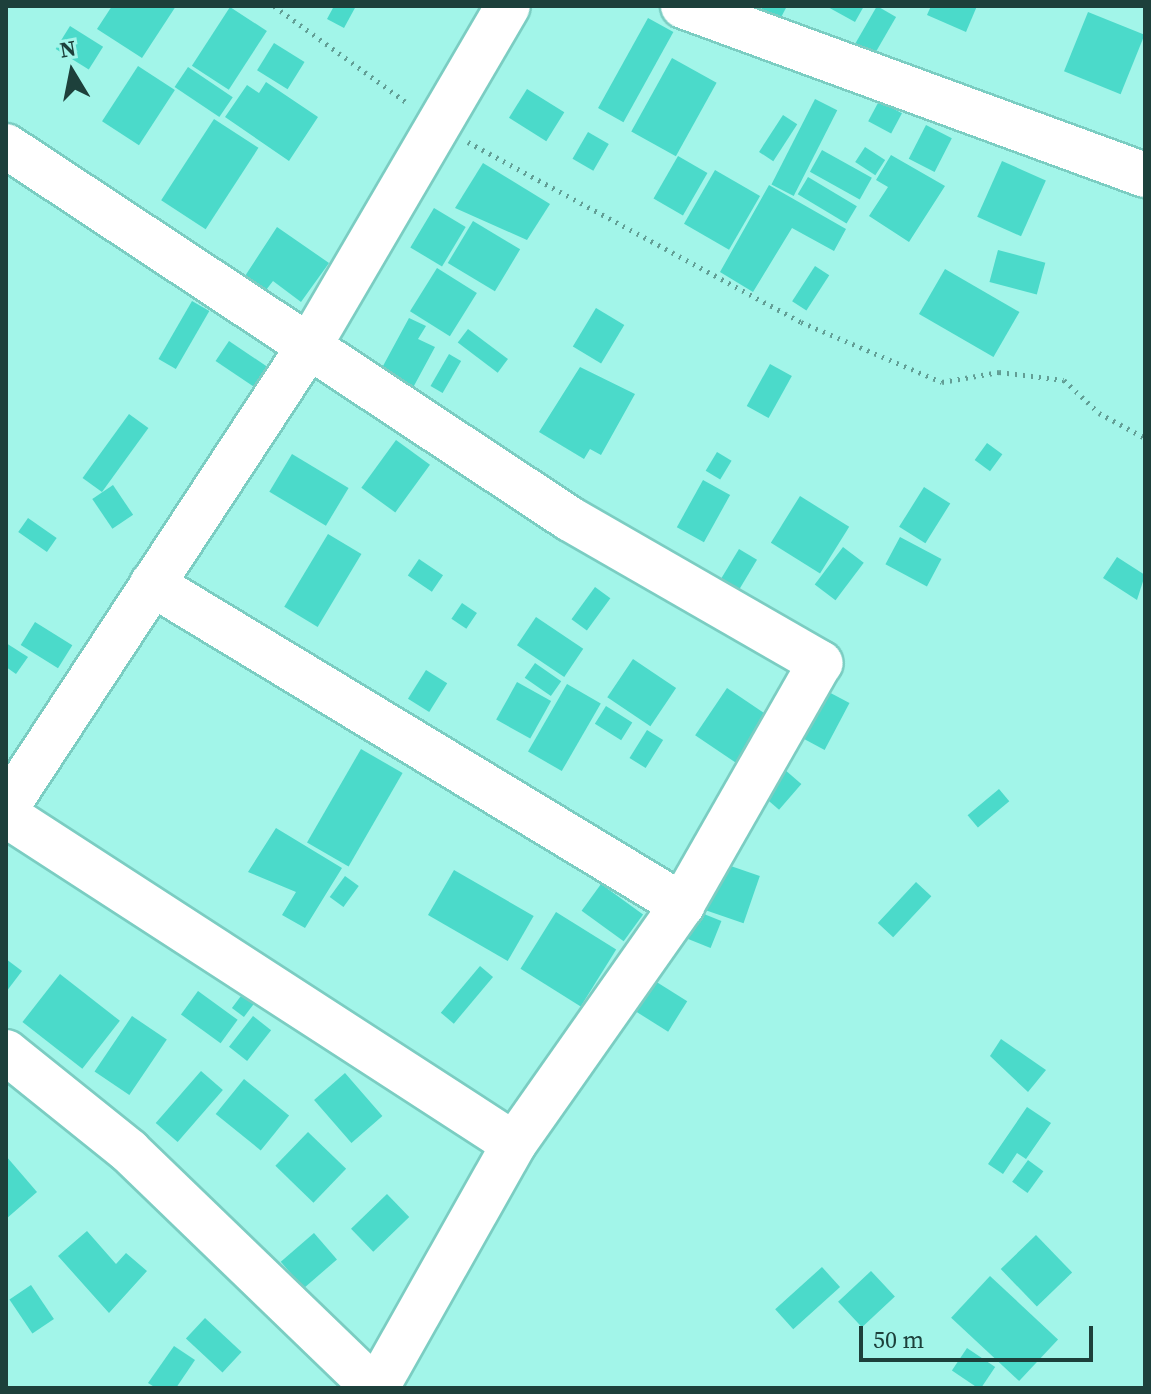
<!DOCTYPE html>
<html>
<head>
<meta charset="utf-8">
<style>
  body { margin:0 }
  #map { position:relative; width:1151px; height:1394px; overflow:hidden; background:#a2f5e9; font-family:"Source Serif 4",serif }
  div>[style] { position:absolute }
  .building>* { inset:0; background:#4bdaca; transform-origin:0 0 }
  .path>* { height:5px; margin-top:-2.5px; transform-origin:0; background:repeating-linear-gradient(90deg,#629e95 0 2px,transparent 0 8px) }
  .roads { filter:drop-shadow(2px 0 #7bcdc2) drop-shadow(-2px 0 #7bcdc2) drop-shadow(0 2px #7bcdc2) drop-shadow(0 -2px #7bcdc2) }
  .minor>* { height:44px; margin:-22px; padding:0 22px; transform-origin:22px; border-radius:22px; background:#fff }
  span { translate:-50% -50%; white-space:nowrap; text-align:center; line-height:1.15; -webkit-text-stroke:8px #a2f5e9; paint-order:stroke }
  .frame { position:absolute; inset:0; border:8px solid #1d403b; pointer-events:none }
  .north { position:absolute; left:32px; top:32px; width:80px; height:80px; -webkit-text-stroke:6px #a2f5e9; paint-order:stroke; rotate:350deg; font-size:22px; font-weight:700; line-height:32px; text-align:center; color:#1d403b }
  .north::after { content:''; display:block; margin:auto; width:28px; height:36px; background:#1d403b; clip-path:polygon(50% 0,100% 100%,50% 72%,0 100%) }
  .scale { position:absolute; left:859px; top:1326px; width:234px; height:36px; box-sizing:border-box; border:4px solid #1d403b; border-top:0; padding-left:10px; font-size:24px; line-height:28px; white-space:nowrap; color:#1d403b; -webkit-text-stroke:6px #a2f5e9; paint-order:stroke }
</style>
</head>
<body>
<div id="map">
  <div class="building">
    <div style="clip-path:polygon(112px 6px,176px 6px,142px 58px,97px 29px)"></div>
    <div style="clip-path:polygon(334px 6px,356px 6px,344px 28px,327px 19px)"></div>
    <div style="clip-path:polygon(763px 6px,787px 6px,777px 25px,758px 15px)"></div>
    <div style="clip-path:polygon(826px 6px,864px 6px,855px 22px)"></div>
    <div style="left:877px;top:6px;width:22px;height:46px;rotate:30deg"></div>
    <div style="clip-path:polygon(931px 6px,977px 6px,966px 32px,927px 15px)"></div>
    <div style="left:230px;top:7px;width:44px;height:70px;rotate:33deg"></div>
    <div style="left:1088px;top:12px;width:61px;height:64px;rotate:22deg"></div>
    <div style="left:648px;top:18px;width:29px;height:103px;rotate:29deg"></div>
    <div style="left:70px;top:26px;width:39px;height:27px;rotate:32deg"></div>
    <div style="left:274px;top:43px;width:36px;height:32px;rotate:32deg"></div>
    <div style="left:672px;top:58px;width:51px;height:84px;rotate:29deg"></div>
    <div style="left:138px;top:66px;width:44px;height:66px;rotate:33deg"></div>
    <div style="left:188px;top:67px;width:54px;height:24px;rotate:34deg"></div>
    <div style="clip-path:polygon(266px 82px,318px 117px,289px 161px,225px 117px,247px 85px,259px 93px)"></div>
    <div style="left:527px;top:89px;width:44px;height:34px;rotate:32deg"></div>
    <div style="left:815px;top:99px;width:25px;height:96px;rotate:27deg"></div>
    <div style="left:879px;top:101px;width:26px;height:23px;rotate:28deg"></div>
    <div style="left:783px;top:115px;width:17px;height:44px;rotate:33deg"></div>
    <div style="left:214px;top:119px;width:53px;height:97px;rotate:33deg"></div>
    <div style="left:926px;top:125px;width:29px;height:38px;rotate:27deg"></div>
    <div style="left:588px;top:132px;width:24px;height:31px;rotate:30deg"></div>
    <div style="left:865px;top:147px;width:24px;height:18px;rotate:33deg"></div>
    <div style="left:822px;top:150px;width:57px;height:25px;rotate:29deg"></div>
    <div style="clip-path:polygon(891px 155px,945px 186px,909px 242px,869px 216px,888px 187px,876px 180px)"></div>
    <div style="left:678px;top:156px;width:34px;height:49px;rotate:30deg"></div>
    <div style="left:1002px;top:161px;width:48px;height:61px;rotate:24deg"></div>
    <div style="clip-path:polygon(483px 163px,550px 204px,527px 240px,455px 208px)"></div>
    <div style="left:715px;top:170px;width:52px;height:62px;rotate:30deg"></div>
    <div style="left:808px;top:177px;width:57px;height:20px;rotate:31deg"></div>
    <div style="clip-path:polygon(769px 185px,846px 229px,834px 251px,792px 228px,753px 292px,720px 272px)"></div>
    <div style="left:434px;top:208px;width:37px;height:46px;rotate:31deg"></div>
    <div style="left:473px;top:221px;width:55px;height:49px;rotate:31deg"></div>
    <div style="clip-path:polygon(277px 227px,329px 263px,301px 302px,273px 281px,266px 290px,245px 276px)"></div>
    <div style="left:998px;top:250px;width:49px;height:33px;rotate:15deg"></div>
    <div style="left:815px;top:266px;width:17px;height:42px;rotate:33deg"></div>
    <div style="left:437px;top:268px;width:47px;height:51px;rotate:32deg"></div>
    <div style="left:945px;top:269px;width:86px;height:52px;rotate:30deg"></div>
    <div style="left:192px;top:301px;width:20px;height:67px;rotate:30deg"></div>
    <div style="left:596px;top:308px;width:33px;height:45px;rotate:31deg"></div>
    <div style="clip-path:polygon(409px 318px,426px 326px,418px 339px,435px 347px,409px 395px,377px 377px)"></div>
    <div style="left:468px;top:329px;width:50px;height:17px;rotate:37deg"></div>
    <div style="left:229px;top:341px;width:48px;height:24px;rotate:34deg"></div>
    <div style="left:449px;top:354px;width:14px;height:37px;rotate:30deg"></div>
    <div style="left:770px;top:364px;width:25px;height:48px;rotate:29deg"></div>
    <div style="clip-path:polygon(580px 367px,635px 394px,601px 455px,590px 449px,584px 459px,539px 432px)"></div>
    <div style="left:129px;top:414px;width:24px;height:79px;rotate:36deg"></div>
    <div style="left:396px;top:440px;width:42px;height:59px;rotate:36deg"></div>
    <div style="left:987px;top:443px;width:19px;height:21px;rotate:36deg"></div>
    <div style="left:717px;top:452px;width:17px;height:22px;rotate:31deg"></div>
    <div style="left:292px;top:454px;width:66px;height:44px;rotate:31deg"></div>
    <div style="left:703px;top:480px;width:31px;height:54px;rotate:29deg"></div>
    <div style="left:113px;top:485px;width:36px;height:25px;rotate:56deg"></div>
    <div style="left:924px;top:487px;width:31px;height:47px;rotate:32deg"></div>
    <div style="left:800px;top:496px;width:58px;height:55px;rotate:32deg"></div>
    <div style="left:28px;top:518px;width:35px;height:17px;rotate:35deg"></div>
    <div style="left:328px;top:534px;width:39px;height:85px;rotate:31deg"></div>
    <div style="left:900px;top:537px;width:47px;height:31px;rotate:28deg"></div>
    <div style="left:843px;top:547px;width:26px;height:47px;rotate:37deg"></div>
    <div style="left:739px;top:549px;width:21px;height:36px;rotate:31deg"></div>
    <div style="clip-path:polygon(1117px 557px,1145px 575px,1137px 600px,1103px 578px)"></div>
    <div style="left:419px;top:559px;width:29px;height:20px;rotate:34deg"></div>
    <div style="left:595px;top:587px;width:19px;height:40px;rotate:36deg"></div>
    <div style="left:462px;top:603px;width:18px;height:19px;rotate:34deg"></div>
    <div style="left:536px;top:617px;width:57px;height:34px;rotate:34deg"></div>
    <div style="left:35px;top:622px;width:44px;height:27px;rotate:32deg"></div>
    <div style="clip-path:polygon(6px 643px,28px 657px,16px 674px,6px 667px)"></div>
    <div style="left:633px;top:659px;width:52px;height:46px;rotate:34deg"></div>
    <div style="left:535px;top:663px;width:32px;height:18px;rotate:35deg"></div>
    <div style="left:426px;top:670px;width:25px;height:34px;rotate:32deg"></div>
    <div style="left:517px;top:682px;width:39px;height:43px;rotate:29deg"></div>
    <div style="left:567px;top:684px;width:39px;height:78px;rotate:30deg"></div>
    <div style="left:727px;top:688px;width:54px;height:57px;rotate:34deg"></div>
    <div style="left:823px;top:689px;width:30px;height:53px;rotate:28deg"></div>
    <div style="left:606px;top:706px;width:31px;height:21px;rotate:32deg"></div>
    <div style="left:647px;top:730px;width:19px;height:33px;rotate:32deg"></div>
    <div style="left:361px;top:749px;width:48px;height:108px;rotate:30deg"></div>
    <div style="left:784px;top:769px;width:23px;height:34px;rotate:41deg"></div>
    <div style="left:999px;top:789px;width:16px;height:41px;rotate:50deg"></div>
    <div style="clip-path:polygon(276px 828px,342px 868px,305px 928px,282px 915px,296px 892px,248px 872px)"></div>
    <div style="left:722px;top:863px;width:40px;height:50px;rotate:19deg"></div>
    <div style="left:454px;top:870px;width:92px;height:52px;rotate:30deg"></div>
    <div style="left:345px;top:876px;width:17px;height:26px;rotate:36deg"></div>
    <div style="left:916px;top:882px;width:21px;height:56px;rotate:43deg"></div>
    <div style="left:601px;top:884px;width:52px;height:33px;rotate:36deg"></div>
    <div style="left:689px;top:908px;width:35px;height:29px;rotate:22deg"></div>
    <div style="left:556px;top:912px;width:71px;height:67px;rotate:32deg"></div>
    <div style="clip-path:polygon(6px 959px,22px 971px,6px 992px)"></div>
    <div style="left:480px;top:966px;width:17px;height:61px;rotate:40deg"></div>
    <div style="left:60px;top:974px;width:76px;height:61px;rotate:38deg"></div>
    <div style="left:655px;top:981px;width:38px;height:36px;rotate:32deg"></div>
    <div style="left:250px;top:984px;width:15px;height:30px;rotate:37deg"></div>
    <div style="left:198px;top:991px;width:49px;height:29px;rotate:36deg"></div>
    <div style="left:132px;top:1016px;width:42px;height:67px;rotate:34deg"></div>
    <div style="left:253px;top:1016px;width:23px;height:39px;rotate:38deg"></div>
    <div style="clip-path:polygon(1001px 1039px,1046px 1070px,1028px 1092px,990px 1056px)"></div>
    <div style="left:201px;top:1071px;width:29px;height:69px;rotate:41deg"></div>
    <div style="left:345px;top:1073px;width:57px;height:41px;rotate:49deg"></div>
    <div style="left:244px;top:1079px;width:58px;height:45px;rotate:39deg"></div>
    <div style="clip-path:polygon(1027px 1107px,1051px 1123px,1026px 1159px,1017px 1153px,1003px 1174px,988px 1164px)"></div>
    <div style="left:308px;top:1132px;width:53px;height:47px;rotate:44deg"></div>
    <div style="clip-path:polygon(6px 1156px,37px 1192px,6px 1219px)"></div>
    <div style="left:1028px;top:1160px;width:19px;height:27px;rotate:36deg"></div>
    <div style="left:387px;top:1194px;width:32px;height:50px;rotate:46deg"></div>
    <div style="clip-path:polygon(87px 1231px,116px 1264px,126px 1253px,147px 1271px,109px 1313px,58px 1256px)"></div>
    <div style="left:314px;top:1233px;width:35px;height:44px;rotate:49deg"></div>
    <div style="left:1036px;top:1235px;width:52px;height:49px;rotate:46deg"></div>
    <div style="left:822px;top:1267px;width:27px;height:63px;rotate:48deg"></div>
    <div style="left:871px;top:1271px;width:35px;height:45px;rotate:47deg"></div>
    <div style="left:990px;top:1276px;width:93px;height:57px;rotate:43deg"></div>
    <div style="left:31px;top:1285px;width:41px;height:26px;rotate:56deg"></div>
    <div style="left:205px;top:1318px;width:50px;height:28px;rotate:43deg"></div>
    <div style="clip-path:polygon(174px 1346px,195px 1360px,176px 1388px,156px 1388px,148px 1383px)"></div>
    <div style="left:967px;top:1348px;width:34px;height:27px;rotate:34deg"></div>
  </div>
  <div class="path">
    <div style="left:274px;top:6px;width:167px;rotate:36deg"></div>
    <div style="left:468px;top:142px;width:379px;rotate:28.4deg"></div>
    <div style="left:801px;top:322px;width:153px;rotate:23.1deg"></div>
    <div style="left:942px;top:382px;width:58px;rotate:-10deg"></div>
    <div style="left:999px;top:372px;width:65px;rotate:7deg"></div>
    <div style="left:1064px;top:380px;width:48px;rotate:43.3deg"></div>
    <div style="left:1099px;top:413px;width:52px;rotate:28.5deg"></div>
  </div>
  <div class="roads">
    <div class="minor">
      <div style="left:683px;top:6px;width:492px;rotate:20.1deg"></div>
      <div style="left:6px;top:146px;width:676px;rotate:33.48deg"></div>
      <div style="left:570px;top:519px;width:289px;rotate:29.9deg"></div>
      <div style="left:820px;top:663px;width:279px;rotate:119.7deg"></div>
      <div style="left:682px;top:905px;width:292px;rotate:125.1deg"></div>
      <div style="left:514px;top:1144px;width:279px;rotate:119.4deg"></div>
      <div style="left:152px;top:584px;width:620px;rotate:31.2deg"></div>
      <div style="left:6px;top:808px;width:556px;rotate:-56.74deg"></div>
      <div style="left:311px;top:343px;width:390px;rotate:-59.7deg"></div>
      <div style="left:6px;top:815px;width:605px;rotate:32.93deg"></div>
      <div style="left:6px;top:1052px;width:158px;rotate:38.8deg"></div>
      <div style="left:129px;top:1151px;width:341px;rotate:44deg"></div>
    </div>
  </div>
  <div class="frame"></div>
  <div class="north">N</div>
  <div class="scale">50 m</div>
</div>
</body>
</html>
